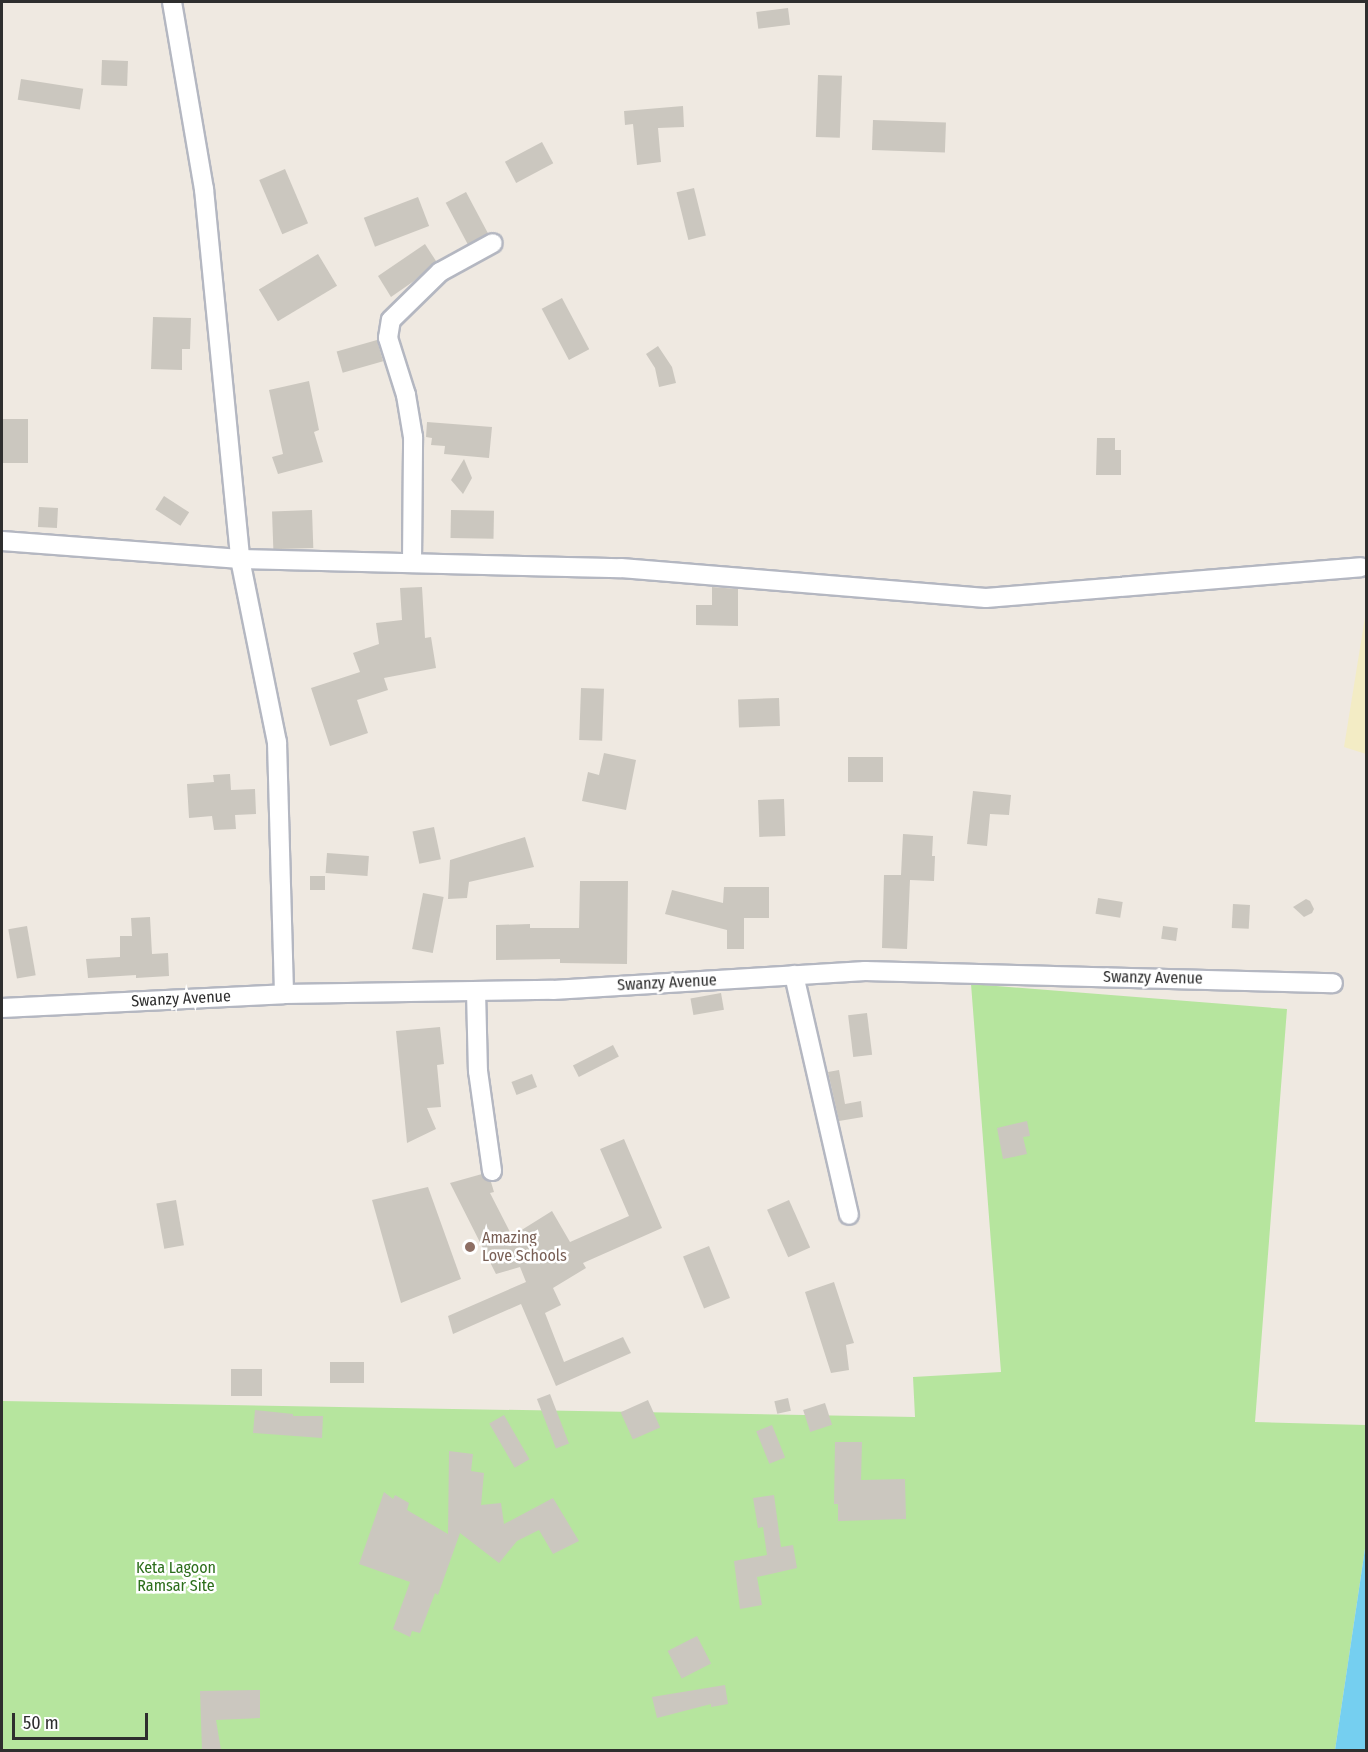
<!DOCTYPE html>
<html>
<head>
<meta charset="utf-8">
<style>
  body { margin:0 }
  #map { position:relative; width:1368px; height:1752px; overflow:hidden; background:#efe9e1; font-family:"Fira Sans Condensed",sans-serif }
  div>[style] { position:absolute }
  .green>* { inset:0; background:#b6e59e }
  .sand>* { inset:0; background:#f3ecc5 }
  .water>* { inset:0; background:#75cff0 }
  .building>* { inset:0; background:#cbc7bf; transform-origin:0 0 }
  .roads { filter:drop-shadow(2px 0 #b4b7c1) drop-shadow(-2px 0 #b4b7c1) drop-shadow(0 2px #b4b7c1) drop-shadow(0 -2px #b4b7c1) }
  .minor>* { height:18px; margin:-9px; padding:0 9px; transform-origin:9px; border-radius:9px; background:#fff }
  .dots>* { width:16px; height:16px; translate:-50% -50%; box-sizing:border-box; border:3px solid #fff; border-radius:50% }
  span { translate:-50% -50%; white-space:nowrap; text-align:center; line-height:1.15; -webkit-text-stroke:5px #fff; paint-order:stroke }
  .street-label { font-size:16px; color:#2e2e2e }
  .education-label { font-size:16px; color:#785e54 }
  .left { translate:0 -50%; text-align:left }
  .park-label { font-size:16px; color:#2c6e1b }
  .frame { position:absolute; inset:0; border:3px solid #2e2e2e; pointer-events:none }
  .scale { position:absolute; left:12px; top:1713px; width:136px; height:27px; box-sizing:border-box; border:3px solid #2e2e2e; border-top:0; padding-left:8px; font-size:18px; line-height:21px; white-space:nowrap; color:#2e2e2e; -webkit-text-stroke:4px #fff; paint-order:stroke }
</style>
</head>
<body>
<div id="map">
  <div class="green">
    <div style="clip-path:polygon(971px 984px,1287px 1009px,1255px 1422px,1366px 1425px,1366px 1542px,1335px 1750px,2px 1750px,2px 1401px,915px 1417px,913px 1377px,1001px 1372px)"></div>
  </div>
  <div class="sand">
    <div style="clip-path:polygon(1366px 611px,1366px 754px,1344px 747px)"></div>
  </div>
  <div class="water">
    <div style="clip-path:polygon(1366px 1542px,1366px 1750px,1335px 1750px)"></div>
  </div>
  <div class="building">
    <div style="left:788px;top:8px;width:17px;height:32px;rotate:83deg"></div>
    <div style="left:102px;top:60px;width:26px;height:25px;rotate:2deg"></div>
    <div style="left:818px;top:75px;width:24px;height:62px;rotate:2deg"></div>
    <div style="left:21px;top:79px;width:63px;height:21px;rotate:9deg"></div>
    <div style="clip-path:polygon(683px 106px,684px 127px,658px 128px,661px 162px,637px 165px,633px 124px,625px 125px,624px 111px)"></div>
    <div style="left:873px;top:120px;width:73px;height:30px;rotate:2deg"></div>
    <div style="left:542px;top:142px;width:24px;height:42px;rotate:62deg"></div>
    <div style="left:285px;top:169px;width:59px;height:28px;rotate:67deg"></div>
    <div style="left:694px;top:188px;width:49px;height:18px;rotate:76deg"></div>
    <div style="left:466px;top:192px;width:47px;height:23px;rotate:62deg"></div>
    <div style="left:418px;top:197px;width:31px;height:58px;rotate:69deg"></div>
    <div style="clip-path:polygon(425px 244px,436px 261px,414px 281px,391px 297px,378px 276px)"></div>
    <div style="left:318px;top:254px;width:37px;height:69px;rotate:59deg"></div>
    <div style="left:562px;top:298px;width:58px;height:23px;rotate:62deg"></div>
    <div style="clip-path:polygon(153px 317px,191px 318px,190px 349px,182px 349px,182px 370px,151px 369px)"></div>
    <div style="left:377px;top:340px;width:22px;height:42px;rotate:74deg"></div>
    <div style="clip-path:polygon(658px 346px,672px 367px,676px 383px,659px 387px,655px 368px,646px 354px)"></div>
    <div style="clip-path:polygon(309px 381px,319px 430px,314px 432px,323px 462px,278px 474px,272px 457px,283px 454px,269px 390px)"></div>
    <div style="left:2px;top:419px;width:26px;height:44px"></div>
    <div style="clip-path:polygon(427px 422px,492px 427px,489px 458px,444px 454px,445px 446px,431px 445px,432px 438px,426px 437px)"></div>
    <div style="clip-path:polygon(1097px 438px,1115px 438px,1115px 450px,1121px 450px,1121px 475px,1096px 475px)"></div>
    <div style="clip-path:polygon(464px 459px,472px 478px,463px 494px,451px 480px)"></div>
    <div style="left:164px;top:496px;width:30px;height:16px;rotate:33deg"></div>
    <div style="left:39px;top:507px;width:19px;height:20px;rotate:3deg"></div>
    <div style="left:312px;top:510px;width:38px;height:40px;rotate:88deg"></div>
    <div style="left:451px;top:510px;width:43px;height:28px;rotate:1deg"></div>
    <div style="clip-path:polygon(422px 587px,425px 638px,431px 637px,436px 668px,384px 678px,388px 690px,357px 700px,368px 733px,330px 746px,311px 688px,360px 672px,353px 653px,379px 644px,376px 623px,402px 620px,400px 588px)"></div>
    <div style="clip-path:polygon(712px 587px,738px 589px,738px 626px,696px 625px,696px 605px,712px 605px)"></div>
    <div style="left:581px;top:688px;width:23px;height:52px;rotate:2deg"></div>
    <div style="left:779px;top:698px;width:28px;height:41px;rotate:88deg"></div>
    <div style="clip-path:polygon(604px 753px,636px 760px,626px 810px,582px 801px,588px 772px,599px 775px)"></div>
    <div style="left:883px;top:757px;width:25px;height:35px;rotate:90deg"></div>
    <div style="clip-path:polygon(230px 774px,231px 790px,255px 789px,256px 814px,235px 815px,236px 829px,214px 830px,212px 816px,189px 818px,187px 784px,214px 782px,213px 775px)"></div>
    <div style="clip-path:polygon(973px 791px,1011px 795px,1009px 815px,990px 814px,987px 846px,967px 844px)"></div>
    <div style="left:784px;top:799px;width:37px;height:26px;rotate:88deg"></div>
    <div style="left:434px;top:827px;width:33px;height:22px;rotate:78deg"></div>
    <div style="clip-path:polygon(903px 834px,933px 836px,932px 856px,935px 856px,934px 881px,910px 880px,907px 949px,882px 948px,884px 875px,901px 875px)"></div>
    <div style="clip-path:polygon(525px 837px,534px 867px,469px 882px,467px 898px,448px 899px,450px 860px)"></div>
    <div style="left:327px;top:853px;width:42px;height:20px;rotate:4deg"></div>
    <div style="left:310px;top:876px;width:15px;height:14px"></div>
    <div style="clip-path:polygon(580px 881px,628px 881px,627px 964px,560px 963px,560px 959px,496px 960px,496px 925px,530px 924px,530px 928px,579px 928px)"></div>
    <div style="clip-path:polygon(724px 887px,769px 887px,769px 918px,744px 918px,744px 949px,727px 949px,727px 930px,665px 914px,672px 890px,723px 903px)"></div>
    <div style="left:423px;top:893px;width:21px;height:57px;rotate:11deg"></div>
    <div style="left:1098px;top:898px;width:25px;height:16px;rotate:9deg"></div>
    <div style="clip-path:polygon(1306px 899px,1310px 901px,1314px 909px,1312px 913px,1304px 917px,1293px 907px)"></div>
    <div style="left:1233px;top:904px;width:17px;height:24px;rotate:3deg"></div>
    <div style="clip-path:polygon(150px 917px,152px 954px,168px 953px,169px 976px,136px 978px,136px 975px,88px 978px,86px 959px,120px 957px,120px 936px,132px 936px,131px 918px)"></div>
    <div style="left:27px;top:926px;width:50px;height:19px;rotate:80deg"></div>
    <div style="left:1163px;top:926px;width:15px;height:13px;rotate:8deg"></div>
    <div style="left:721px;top:993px;width:17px;height:31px;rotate:80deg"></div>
    <div style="left:867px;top:1013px;width:42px;height:19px;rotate:83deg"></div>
    <div style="clip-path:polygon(440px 1027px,444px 1064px,437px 1065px,441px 1107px,427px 1108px,436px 1129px,407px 1143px,396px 1031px)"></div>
    <div style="left:613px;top:1045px;width:13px;height:45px;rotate:63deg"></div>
    <div style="clip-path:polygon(839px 1070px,845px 1104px,861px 1101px,863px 1117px,839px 1121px,828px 1072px)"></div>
    <div style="left:532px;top:1074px;width:14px;height:22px;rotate:69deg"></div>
    <div style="clip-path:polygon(1027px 1121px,1030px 1136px,1023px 1137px,1027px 1154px,1003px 1159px,997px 1128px)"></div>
    <div style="clip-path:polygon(624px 1139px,662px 1228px,583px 1263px,586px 1268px,553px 1288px,561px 1305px,545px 1313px,564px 1362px,623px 1337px,631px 1353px,556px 1386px,521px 1304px,453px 1334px,448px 1316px,526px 1282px,520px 1267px,496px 1274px,450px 1183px,482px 1174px,491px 1182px,494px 1192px,490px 1193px,512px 1236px,552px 1211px,570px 1242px,629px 1216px,600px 1149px)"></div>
    <div style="clip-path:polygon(428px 1187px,461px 1279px,401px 1303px,372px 1200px)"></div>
    <div style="left:176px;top:1200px;width:46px;height:20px;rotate:80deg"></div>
    <div style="left:789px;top:1200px;width:52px;height:24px;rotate:66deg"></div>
    <div style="left:709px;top:1246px;width:56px;height:28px;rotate:68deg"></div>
    <div style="clip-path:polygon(834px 1282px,854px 1343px,846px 1345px,849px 1370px,831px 1373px,805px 1292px)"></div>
    <div style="left:364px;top:1362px;width:21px;height:34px;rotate:90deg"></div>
    <div style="left:231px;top:1369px;width:31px;height:27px"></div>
    <div style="left:550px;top:1394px;width:53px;height:14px;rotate:69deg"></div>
    <div style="left:788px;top:1398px;width:13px;height:14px;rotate:77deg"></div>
    <div style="left:648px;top:1400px;width:30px;height:30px;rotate:66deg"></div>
    <div style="left:825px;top:1403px;width:23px;height:23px;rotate:72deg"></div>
    <div style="clip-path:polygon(255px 1410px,293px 1414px,293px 1416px,323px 1416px,322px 1438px,253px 1433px)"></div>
    <div style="left:504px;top:1415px;width:51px;height:17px;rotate:60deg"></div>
    <div style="left:772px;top:1425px;width:35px;height:17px;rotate:68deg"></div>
    <div style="clip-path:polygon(835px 1442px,862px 1442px,861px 1480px,905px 1479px,906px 1519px,838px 1521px,838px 1504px,834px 1504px)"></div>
    <div style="clip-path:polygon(449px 1451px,473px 1454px,471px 1471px,484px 1473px,481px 1505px,501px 1503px,504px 1524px,553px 1498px,579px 1541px,553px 1554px,539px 1530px,517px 1541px,499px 1563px,460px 1533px,438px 1595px,435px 1593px,420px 1633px,412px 1631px,410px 1637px,393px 1629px,410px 1582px,359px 1564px,384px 1492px,393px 1499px,395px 1495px,409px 1503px,407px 1510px,448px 1534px)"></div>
    <div style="clip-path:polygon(774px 1495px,781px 1547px,793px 1545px,797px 1568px,757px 1577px,762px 1605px,740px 1609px,734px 1561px,767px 1555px,763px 1527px,758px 1528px,753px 1498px)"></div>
    <div style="left:697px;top:1636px;width:31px;height:33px;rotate:63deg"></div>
    <div style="clip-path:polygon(725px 1685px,728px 1704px,711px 1707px,711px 1704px,657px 1718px,652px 1697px)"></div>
    <div style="clip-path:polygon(260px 1690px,260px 1718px,216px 1720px,221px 1750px,202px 1750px,200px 1691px)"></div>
  </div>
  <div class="roads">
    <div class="minor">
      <div style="left:172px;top:2px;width:190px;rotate:80.3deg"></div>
      <div style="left:204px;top:189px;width:372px;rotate:84.4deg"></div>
      <div style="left:240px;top:559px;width:187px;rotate:78.6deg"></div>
      <div style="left:277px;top:742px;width:252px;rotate:88.4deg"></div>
      <div style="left:2px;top:541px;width:239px;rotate:4.3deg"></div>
      <div style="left:240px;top:559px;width:381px;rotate:1.4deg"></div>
      <div style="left:621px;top:568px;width:366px;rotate:4.7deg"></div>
      <div style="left:986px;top:598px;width:376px;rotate:-4.7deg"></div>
      <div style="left:412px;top:563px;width:126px;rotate:-89.5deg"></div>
      <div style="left:413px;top:437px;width:43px;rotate:-99.5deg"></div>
      <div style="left:406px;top:395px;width:60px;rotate:-107.5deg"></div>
      <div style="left:388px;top:338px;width:18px;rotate:-81deg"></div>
      <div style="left:391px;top:320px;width:69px;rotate:-44.4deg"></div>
      <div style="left:440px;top:272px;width:60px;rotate:-28.7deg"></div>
      <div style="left:794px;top:975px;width:246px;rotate:77.1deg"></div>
      <div style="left:476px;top:991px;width:80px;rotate:88.6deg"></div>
      <div style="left:478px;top:1071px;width:101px;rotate:82deg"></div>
      <div style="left:2px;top:1008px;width:282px;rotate:-2.8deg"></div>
      <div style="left:284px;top:994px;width:269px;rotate:-0.9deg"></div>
      <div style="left:553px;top:990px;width:313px;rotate:-3.5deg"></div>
      <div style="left:865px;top:971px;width:468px;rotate:1.5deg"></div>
    </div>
  </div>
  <div class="dots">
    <div style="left:470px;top:1247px;background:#8d6e63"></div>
  </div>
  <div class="street-label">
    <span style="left:1153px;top:978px;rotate:1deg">Swanzy Avenue</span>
    <span style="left:667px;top:983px;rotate:-3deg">Swanzy Avenue</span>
    <span style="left:181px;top:999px;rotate:-3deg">Swanzy Avenue</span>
  </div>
  <div class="education-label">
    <span class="left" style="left:482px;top:1247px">Amazing<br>Love Schools</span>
  </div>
  <div class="park-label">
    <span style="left:176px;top:1577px">Keta Lagoon<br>Ramsar Site</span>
  </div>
  <div class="frame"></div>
  <div class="scale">50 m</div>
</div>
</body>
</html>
